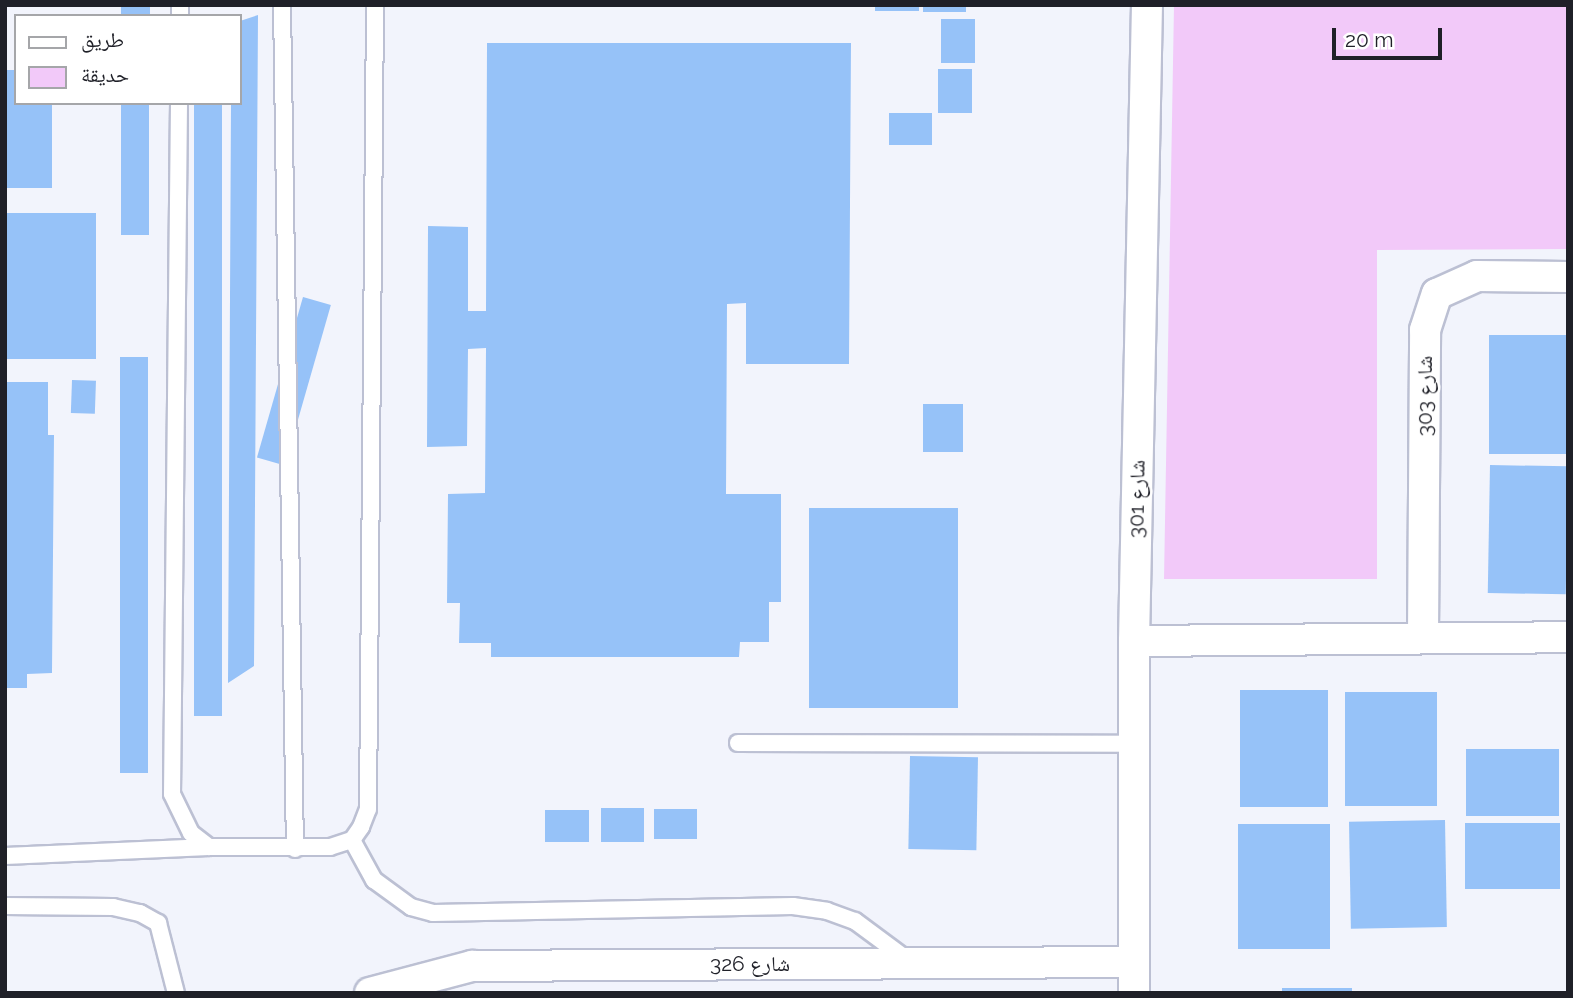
<!DOCTYPE html>
<html>
<head>
<meta charset="utf-8">
<style>
  body { margin:0 }
  #map { position:relative; width:1573px; height:998px; overflow:hidden; background:#f2f4fc; font-family:Raleway,"Noto Naskh Arabic",sans-serif }
  div>[style] { position:absolute }
  .green>* { inset:0; background:#f2c9f9 }
  .building>* { inset:0; background:#96c2f8; transform-origin:0 0 }
  .roads { filter:drop-shadow(2px 0 #bcc0d3) drop-shadow(-2px 0 #bcc0d3) drop-shadow(0 2px #bcc0d3) drop-shadow(0 -2px #bcc0d3) }
  .lane>* { height:16px; margin:-8px; padding:0 8px; transform-origin:8px; border-radius:8px; background:#fff }
  .street>* { height:30px; margin:-15px; padding:0 15px; transform-origin:15px; border-radius:15px; background:#fff }
  span { translate:-50% -50%; white-space:nowrap; text-align:center; line-height:1.15; -webkit-text-stroke:5px #fff; paint-order:stroke }
  .street-label { font-size:21px; color:#1f2028 }
  .frame { position:absolute; inset:0; border:7px solid #1f2028; pointer-events:none }
  .legend { position:absolute; left:14px; top:14px; width:228px; height:91px; box-sizing:border-box; background:#fff; border:2px solid #a5a6a9; margin:0; padding:9px 12px; list-style:none; font-size:21px; color:#1f2028 }
  .legend li { display:flex; align-items:center; gap:14px; height:35px }
  .legend b { width:35px; border:2px solid #a5a6a9 }
  .scale { position:absolute; left:1332px; top:28px; width:110px; height:32px; box-sizing:border-box; border:4px solid #1f2028; border-top:0; padding-left:9px; font-size:21px; line-height:24px; white-space:nowrap; color:#1f2028; -webkit-text-stroke:5px #fff; paint-order:stroke }
</style>
</head>
<body>
<div id="map">
  <div class="green">
    <div style="clip-path:polygon(1174px 5px,1568px 5px,1568px 249px,1377px 250px,1377px 579px,1164px 579px)"></div>
  </div>
  <div class="building">
    <div style="left:121px;top:5px;width:29px;height:11px"></div>
    <div style="left:875px;top:5px;width:44px;height:6px"></div>
    <div style="left:923px;top:5px;width:43px;height:7px"></div>
    <div style="clip-path:polygon(258px 15px,254px 666px,228px 683px,231px 103px,240px 103px,240px 21px)"></div>
    <div style="left:941px;top:19px;width:34px;height:44px"></div>
    <div style="clip-path:polygon(487px 43px,851px 43px,849px 364px,746px 364px,746px 303px,727px 304px,726px 494px,781px 494px,781px 602px,769px 602px,769px 642px,740px 642px,739px 657px,491px 657px,491px 643px,459px 643px,460px 603px,447px 603px,448px 494px,485px 493px,486px 348px,468px 349px,467px 446px,427px 447px,428px 226px,468px 227px,468px 311px,486px 311px)"></div>
    <div style="left:938px;top:69px;width:34px;height:44px"></div>
    <div style="clip-path:polygon(5px 70px,16px 70px,16px 103px,52px 103px,52px 188px,5px 188px)"></div>
    <div style="left:121px;top:103px;width:28px;height:132px"></div>
    <div style="left:194px;top:103px;width:28px;height:613px"></div>
    <div style="left:889px;top:113px;width:43px;height:32px"></div>
    <div style="left:5px;top:213px;width:91px;height:146px"></div>
    <div style="left:303px;top:297px;width:29px;height:167px;rotate:16deg"></div>
    <div style="left:1489px;top:335px;width:79px;height:119px"></div>
    <div style="left:148px;top:357px;width:416px;height:28px;rotate:90deg"></div>
    <div style="left:72px;top:380px;width:24px;height:33px;rotate:2deg"></div>
    <div style="clip-path:polygon(5px 382px,48px 382px,48px 435px,54px 435px,52px 673px,27px 674px,27px 688px,5px 688px)"></div>
    <div style="left:923px;top:404px;width:40px;height:48px"></div>
    <div style="left:1490px;top:465px;width:78px;height:128px;rotate:1deg"></div>
    <div style="left:809px;top:508px;width:149px;height:200px"></div>
    <div style="left:1240px;top:690px;width:88px;height:117px"></div>
    <div style="left:1345px;top:692px;width:92px;height:114px"></div>
    <div style="left:1559px;top:749px;width:67px;height:93px;rotate:90deg"></div>
    <div style="left:910px;top:756px;width:68px;height:93px;rotate:1deg"></div>
    <div style="left:601px;top:808px;width:43px;height:34px"></div>
    <div style="left:654px;top:809px;width:43px;height:30px"></div>
    <div style="left:545px;top:810px;width:44px;height:32px"></div>
    <div style="left:1445px;top:820px;width:107px;height:96px;rotate:89deg"></div>
    <div style="left:1560px;top:823px;width:66px;height:95px;rotate:90deg"></div>
    <div style="left:1238px;top:824px;width:92px;height:125px"></div>
    <div style="left:1282px;top:988px;width:70px;height:5px"></div>
  </div>
  <div class="roads">
    <div class="lane">
      <div style="left:282px;top:5px;width:844px;rotate:89.12deg"></div>
      <div style="left:180px;top:16px;width:11px;rotate:-90deg"></div>
      <div style="left:179px;top:103px;width:691px;rotate:90.58deg"></div>
      <div style="left:172px;top:794px;width:43px;rotate:64deg"></div>
      <div style="left:191px;top:833px;width:23px;rotate:38deg"></div>
      <div style="left:738px;top:743px;width:396px;rotate:0.1deg"></div>
      <div style="left:352px;top:840px;width:46px;rotate:61.2deg"></div>
      <div style="left:374px;top:880px;width:46px;rotate:36.1deg"></div>
      <div style="left:411px;top:907px;width:23px;rotate:15deg"></div>
      <div style="left:433px;top:913px;width:360px;rotate:-1.1deg"></div>
      <div style="left:793px;top:906px;width:34px;rotate:8deg"></div>
      <div style="left:827px;top:911px;width:30px;rotate:20deg"></div>
      <div style="left:855px;top:921px;width:67px;rotate:36.5deg"></div>
      <div style="left:5px;top:856px;width:204px;rotate:-2.5deg"></div>
      <div style="left:209px;top:847px;width:121px"></div>
      <div style="left:330px;top:847px;width:23px;rotate:-18deg"></div>
      <div style="left:352px;top:840px;width:16px;rotate:-55deg"></div>
      <div style="left:361px;top:827px;width:19px;rotate:-69deg"></div>
      <div style="left:368px;top:809px;width:804px;rotate:-89.5deg"></div>
      <div style="left:5px;top:906px;width:108px;rotate:0.5deg"></div>
      <div style="left:113px;top:907px;width:28px;rotate:13deg"></div>
      <div style="left:140px;top:913px;width:21px;rotate:29deg"></div>
      <div style="left:158px;top:923px;width:72px;rotate:75.6deg"></div>
    </div>
    <div class="street">
      <div style="left:1423px;top:635px;width:305px;rotate:-89.6deg"></div>
      <div style="left:1425px;top:330px;width:38px;rotate:-72deg"></div>
      <div style="left:1437px;top:294px;width:44px;rotate:-24.2deg"></div>
      <div style="left:1477px;top:276px;width:91px;rotate:0.6deg"></div>
      <div style="left:1134px;top:641px;width:434px;rotate:-0.5deg"></div>
      <div style="left:370px;top:993px;width:106px;rotate:-14.8deg"></div>
      <div style="left:472px;top:966px;width:662px;rotate:-0.35deg"></div>
      <div style="left:1134px;top:993px;width:352px;rotate:-90deg"></div>
      <div style="left:1134px;top:641px;width:636px;rotate:-88.83deg"></div>
    </div>
  </div>
  <div class="street-label">
    <span style="left:1425px;top:396px;rotate:-90deg">شارع 303</span>
    <span style="left:1137px;top:499px;rotate:-89deg">شارع 301</span>
    <span style="left:750px;top:964px">شارع 326</span>
  </div>
  <div class="frame"></div>
  <ul class="legend">
  <li><b style="height:9px;background:#fff"></b>طريق</li>
  <li><b style="height:19px;background:#f2c9f9"></b>حديقة</li>
  </ul>
  <div class="scale">20 m</div>
</div>
</body>
</html>
